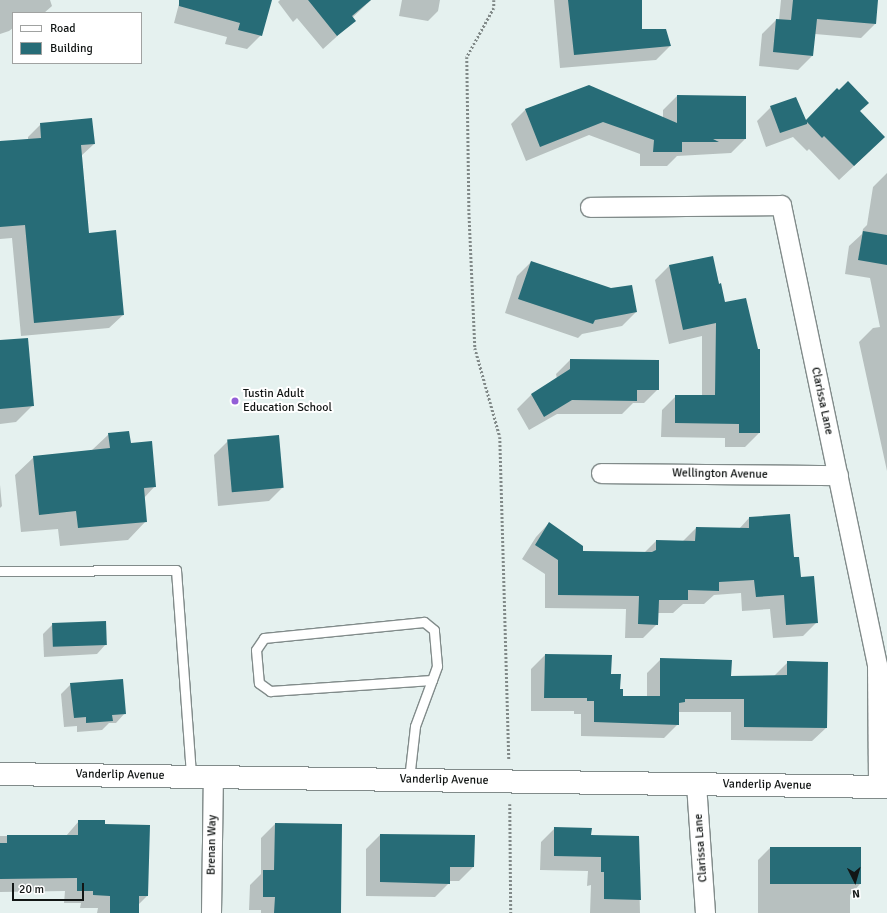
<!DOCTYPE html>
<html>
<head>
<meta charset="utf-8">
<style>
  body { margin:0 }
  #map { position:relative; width:887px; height:913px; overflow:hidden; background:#e5f1ef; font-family:Signika,sans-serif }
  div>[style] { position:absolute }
  .shadow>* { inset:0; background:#0003 }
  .building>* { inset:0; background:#276c77; transform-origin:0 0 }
  .path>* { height:2.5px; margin-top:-1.25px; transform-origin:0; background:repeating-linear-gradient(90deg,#818988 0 2px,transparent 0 4px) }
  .roads { filter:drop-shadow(1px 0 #818b8a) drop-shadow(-1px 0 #818b8a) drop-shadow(0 1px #818b8a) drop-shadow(0 -1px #818b8a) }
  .service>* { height:9px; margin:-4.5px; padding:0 4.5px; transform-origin:4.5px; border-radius:4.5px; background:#fff }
  .minor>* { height:19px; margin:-9.5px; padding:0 9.5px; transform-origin:9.5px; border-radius:9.5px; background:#fff }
  .tertiary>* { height:22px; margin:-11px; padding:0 11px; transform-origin:11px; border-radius:11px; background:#fff }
  .dots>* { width:11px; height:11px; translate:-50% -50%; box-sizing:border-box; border:2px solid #fff; border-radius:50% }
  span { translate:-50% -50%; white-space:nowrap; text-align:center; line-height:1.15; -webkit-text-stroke:4px #fff; paint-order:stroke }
  .poi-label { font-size:12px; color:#121615 }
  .left { translate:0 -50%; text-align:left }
  .street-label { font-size:12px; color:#121615 }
  .legend { position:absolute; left:12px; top:12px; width:130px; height:52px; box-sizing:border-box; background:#fff; border:1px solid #a0a2a1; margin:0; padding:5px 7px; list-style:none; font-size:12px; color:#121615 }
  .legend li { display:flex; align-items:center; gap:8px; height:20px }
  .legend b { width:20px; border:1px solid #a0a2a1 }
  .north { position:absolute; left:835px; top:861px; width:40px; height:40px; -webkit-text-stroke:3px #fff; paint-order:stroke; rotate:175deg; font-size:11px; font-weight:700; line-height:16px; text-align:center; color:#121615 }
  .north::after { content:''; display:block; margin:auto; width:14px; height:18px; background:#121615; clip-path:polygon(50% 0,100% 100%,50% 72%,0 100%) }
  .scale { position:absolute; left:12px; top:883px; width:72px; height:18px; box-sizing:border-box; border:2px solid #121615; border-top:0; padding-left:5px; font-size:12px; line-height:14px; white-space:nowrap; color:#121615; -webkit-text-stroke:3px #fff; paint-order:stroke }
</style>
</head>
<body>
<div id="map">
  <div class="shadow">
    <div style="clip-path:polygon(0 0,50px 0,52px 6px,44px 13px,13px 13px,13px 28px,9px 31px,0 34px)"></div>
    <div style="clip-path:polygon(180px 0,271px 0,261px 35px,247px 49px,225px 44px,227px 37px,174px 23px)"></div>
    <div style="clip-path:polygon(280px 0,371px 0,352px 18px,354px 21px,323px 49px,297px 18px,293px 22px,278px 2px)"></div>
    <div style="clip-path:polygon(402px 0,440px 0,438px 11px,428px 21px,399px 16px)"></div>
    <div style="clip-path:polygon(554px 0,641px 0,641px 30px,670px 46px,656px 60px,560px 68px)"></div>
    <div style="clip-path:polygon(781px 0,877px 0,875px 24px,861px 38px,815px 34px,812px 56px,798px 70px,759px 66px,762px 34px,776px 20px,779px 20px)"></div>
    <div style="clip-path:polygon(589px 86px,663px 118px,663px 110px,677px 96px,745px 139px,731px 153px,677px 156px,667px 166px,640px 166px,640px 154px,589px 135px,526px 161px,511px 124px,525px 110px)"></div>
    <div style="clip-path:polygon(771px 107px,805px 121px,859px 111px,870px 151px,839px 180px,809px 149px,807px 151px,793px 137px,766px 147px,757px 121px)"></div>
    <div style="clip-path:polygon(41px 124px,94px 144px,81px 156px,88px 234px,123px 315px,109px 328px,21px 336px,12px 238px,0 239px,0 142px,28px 140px,28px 137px)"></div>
    <div style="clip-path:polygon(887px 173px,887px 471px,859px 342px,873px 328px,880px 327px,870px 278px,845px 274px,849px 246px,862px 234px,863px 229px,867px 225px,873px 187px)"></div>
    <div style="clip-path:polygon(712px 257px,759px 433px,745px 447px,725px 447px,725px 438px,661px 437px,662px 410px,676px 396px,702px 396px,702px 336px,669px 344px,655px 280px,669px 266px)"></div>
    <div style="clip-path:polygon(531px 262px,610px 290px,636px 312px,622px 326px,582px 334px,578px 338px,505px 313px,517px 276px)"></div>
    <div style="clip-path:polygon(0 341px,33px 405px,16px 422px,0 424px)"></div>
    <div style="clip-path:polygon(570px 360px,658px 389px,644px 403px,633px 403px,622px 414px,557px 414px,529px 430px,517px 409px,531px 395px,557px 379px,556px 374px)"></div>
    <div style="clip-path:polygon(109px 434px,130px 444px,155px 486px,144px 498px,146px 521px,128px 540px,60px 546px,58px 529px,21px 532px,15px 475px,34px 457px,91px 451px)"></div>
    <div style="clip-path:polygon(228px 441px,283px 487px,269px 501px,218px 506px,214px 455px)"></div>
    <div style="clip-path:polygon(0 485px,2px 506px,0 508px)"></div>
    <div style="clip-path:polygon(749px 518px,793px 558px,817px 622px,803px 636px,773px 638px,770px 609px,742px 611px,741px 593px,714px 595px,704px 604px,683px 604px,673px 613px,657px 613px,657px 624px,643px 638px,625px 638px,626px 609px,545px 608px,545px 574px,522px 559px,536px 537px,549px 523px,582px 552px,644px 553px,656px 541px,683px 541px,696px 528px,739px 529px)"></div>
    <div style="clip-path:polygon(52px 625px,106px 644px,97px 654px,44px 657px,43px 634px)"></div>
    <div style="clip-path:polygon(545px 655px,611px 656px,610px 675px,622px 697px,647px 697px,647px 673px,661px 659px,730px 677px,774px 676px,788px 662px,826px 728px,812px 741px,731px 740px,731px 712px,678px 712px,678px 724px,664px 738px,581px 736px,581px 714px,574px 714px,574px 711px,531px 711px,531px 669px)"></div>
    <div style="clip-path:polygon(71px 684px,125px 713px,116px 723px,109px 723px,102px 730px,77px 732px,77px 726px,64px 727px,61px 694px)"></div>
    <div style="clip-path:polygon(79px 821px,103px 825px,147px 896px,138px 905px,138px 913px,97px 913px,98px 908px,80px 908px,81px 903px,64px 903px,65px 891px,0 892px,0 836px,66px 836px)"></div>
    <div style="clip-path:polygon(275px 824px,340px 913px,341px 913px,261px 913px,261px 910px,249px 910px,250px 885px,261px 874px,261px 838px)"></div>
    <div style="clip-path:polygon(555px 828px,590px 836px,638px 837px,640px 913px,590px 913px,591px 885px,587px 886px,588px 871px,540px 870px,541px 842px)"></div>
    <div style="clip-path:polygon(380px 835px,473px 867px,459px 881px,449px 881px,449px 883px,435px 897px,366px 896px,366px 849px)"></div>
    <div style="clip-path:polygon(770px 848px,860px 884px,850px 895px,850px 913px,758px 913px,758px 860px)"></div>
  </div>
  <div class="building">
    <div style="clip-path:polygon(179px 0,272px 0,262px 36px,238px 30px,240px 23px,179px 6px)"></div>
    <div style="clip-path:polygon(308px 0,371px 0,352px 16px,356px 21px,337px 36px)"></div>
    <div style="clip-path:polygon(568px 0,642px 0,642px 29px,666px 29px,671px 46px,574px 55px)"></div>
    <div style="clip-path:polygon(793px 0,878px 0,876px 24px,817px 19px,813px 56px,773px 52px,776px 19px,791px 20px)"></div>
    <div style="clip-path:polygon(848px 81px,869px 103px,860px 111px,885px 137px,854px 166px,824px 136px,822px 138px,807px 122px,807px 124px,780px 133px,770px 106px,796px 97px,806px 120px,837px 88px,839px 90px)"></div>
    <div style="clip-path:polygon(589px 85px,677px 123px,677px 95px,746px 96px,746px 139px,713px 139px,719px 142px,682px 142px,682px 152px,653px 152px,654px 140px,603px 122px,540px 147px,525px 109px)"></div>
    <div style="clip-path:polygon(92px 118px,95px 144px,81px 145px,89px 233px,116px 230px,124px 315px,34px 323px,25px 225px,0 227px,0 141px,41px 138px,40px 123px)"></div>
    <div style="clip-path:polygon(863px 231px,887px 235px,887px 265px,858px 260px)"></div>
    <div style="clip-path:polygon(713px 256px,719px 284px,721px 283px,725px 302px,746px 298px,758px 349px,760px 349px,760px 433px,739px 433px,739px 424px,675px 423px,675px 395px,715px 395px,716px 323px,683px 330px,669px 265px)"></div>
    <div style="clip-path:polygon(531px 261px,611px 288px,632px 285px,637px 312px,595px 320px,593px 324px,518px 299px)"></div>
    <div style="clip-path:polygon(28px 338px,34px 406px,0 409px,0 340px)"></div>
    <div style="clip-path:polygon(570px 359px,659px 360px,659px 390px,637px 390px,637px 401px,572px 400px,544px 417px,531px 394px,570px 369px)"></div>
    <div style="clip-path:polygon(129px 431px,131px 443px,152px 441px,156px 487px,144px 488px,147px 522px,78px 528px,76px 511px,39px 515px,33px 456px,110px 448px,108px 433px)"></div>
    <div style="left:279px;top:435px;width:53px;height:52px;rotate:85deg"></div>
    <div style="clip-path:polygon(790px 514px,794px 557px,799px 557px,801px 577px,814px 576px,818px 623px,786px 625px,784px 595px,756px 597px,754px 580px,719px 582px,719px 591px,688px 590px,688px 600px,659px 600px,658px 625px,638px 624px,639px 596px,558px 595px,558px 560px,535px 545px,549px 522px,583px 546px,583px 551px,652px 552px,656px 550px,656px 540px,695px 541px,696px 527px,749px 528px,749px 517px)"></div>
    <div style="left:106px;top:621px;width:24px;height:54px;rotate:88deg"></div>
    <div style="clip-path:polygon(545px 654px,612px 655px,611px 674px,621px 674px,620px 689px,623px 689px,623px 696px,660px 696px,660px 658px,732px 660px,731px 676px,787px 675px,787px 661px,828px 662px,827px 728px,744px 727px,744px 699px,685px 699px,685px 702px,679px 703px,679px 725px,594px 722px,594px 701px,587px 701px,587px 698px,544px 698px)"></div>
    <div style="clip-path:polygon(123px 679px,126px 714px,112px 715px,113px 721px,86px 723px,86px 717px,74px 718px,70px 683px)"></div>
    <div style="clip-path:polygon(78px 820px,105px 820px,105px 824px,150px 825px,148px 896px,139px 896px,139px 913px,110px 913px,110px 896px,93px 895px,93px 891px,77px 891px,77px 878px,0 879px,0 843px,7px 843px,7px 835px,78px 835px)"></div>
    <div style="clip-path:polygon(275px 823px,342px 824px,341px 913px,274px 913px,275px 897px,263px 897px,263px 870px,274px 870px)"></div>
    <div style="clip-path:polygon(554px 827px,592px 828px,591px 835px,639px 836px,641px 900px,604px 899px,604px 872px,601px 872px,601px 857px,554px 856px)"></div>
    <div style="clip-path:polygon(380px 834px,475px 835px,474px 867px,450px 867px,450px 884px,380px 882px)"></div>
    <div style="left:770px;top:847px;width:91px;height:37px"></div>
  </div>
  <div class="path">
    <div style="left:494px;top:0;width:8px;rotate:90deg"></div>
    <div style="left:494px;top:8px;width:56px;rotate:118.9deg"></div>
    <div style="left:467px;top:57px;width:152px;rotate:89.2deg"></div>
    <div style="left:469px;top:209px;width:139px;rotate:87.5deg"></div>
    <div style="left:475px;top:348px;width:92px;rotate:74.3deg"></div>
    <div style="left:500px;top:437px;width:322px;rotate:88.4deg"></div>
    <div style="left:510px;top:804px;width:109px;rotate:89.5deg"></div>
  </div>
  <div class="roads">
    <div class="service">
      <div style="left:0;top:571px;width:176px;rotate:-0.3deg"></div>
      <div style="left:176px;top:570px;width:207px;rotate:85.8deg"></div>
      <div style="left:409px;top:779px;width:53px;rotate:-83.5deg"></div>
      <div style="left:415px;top:726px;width:49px;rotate:-69.7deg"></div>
      <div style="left:432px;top:680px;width:15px;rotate:-70deg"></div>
      <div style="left:437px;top:666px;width:36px;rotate:-95deg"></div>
      <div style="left:434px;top:630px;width:13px;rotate:-141deg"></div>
      <div style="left:424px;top:622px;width:161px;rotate:174.3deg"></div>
      <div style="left:264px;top:638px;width:14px;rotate:124deg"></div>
      <div style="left:256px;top:650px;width:33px;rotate:85deg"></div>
      <div style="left:259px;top:683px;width:14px;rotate:36deg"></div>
      <div style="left:270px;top:691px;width:162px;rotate:-3.9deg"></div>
    </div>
    <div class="minor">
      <div style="left:590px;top:207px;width:191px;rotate:-0.6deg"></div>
      <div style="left:781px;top:205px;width:470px;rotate:78.2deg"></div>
      <div style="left:877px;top:665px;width:121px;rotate:89.5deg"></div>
      <div style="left:601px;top:473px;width:237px;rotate:0.5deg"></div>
      <div style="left:696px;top:784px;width:129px;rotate:86deg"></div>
      <div style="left:211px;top:913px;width:136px;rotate:-89.2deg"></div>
    </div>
    <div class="tertiary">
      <div style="left:0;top:774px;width:887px;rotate:0.84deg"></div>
    </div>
  </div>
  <div class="dots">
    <div style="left:235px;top:401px;background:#935fd7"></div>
  </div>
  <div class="poi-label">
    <span class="left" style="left:243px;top:401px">Tustin Adult<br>Education School</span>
  </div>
  <div class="street-label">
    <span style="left:822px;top:401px;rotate:78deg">Clarissa Lane</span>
    <span style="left:720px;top:474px;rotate:1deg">Wellington Avenue</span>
    <span style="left:120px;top:775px;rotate:1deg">Vanderlip Avenue</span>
    <span style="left:444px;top:780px;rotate:1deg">Vanderlip Avenue</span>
    <span style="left:767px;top:785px;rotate:1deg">Vanderlip Avenue</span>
    <span style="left:212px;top:845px;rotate:-89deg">Brenan Way</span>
    <span style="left:701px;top:848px;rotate:-94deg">Clarissa Lane</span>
  </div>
  <ul class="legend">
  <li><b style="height:5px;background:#fff"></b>Road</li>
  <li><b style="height:11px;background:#276c77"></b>Building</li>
  </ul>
  <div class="north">N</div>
  <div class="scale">20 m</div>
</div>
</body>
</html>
